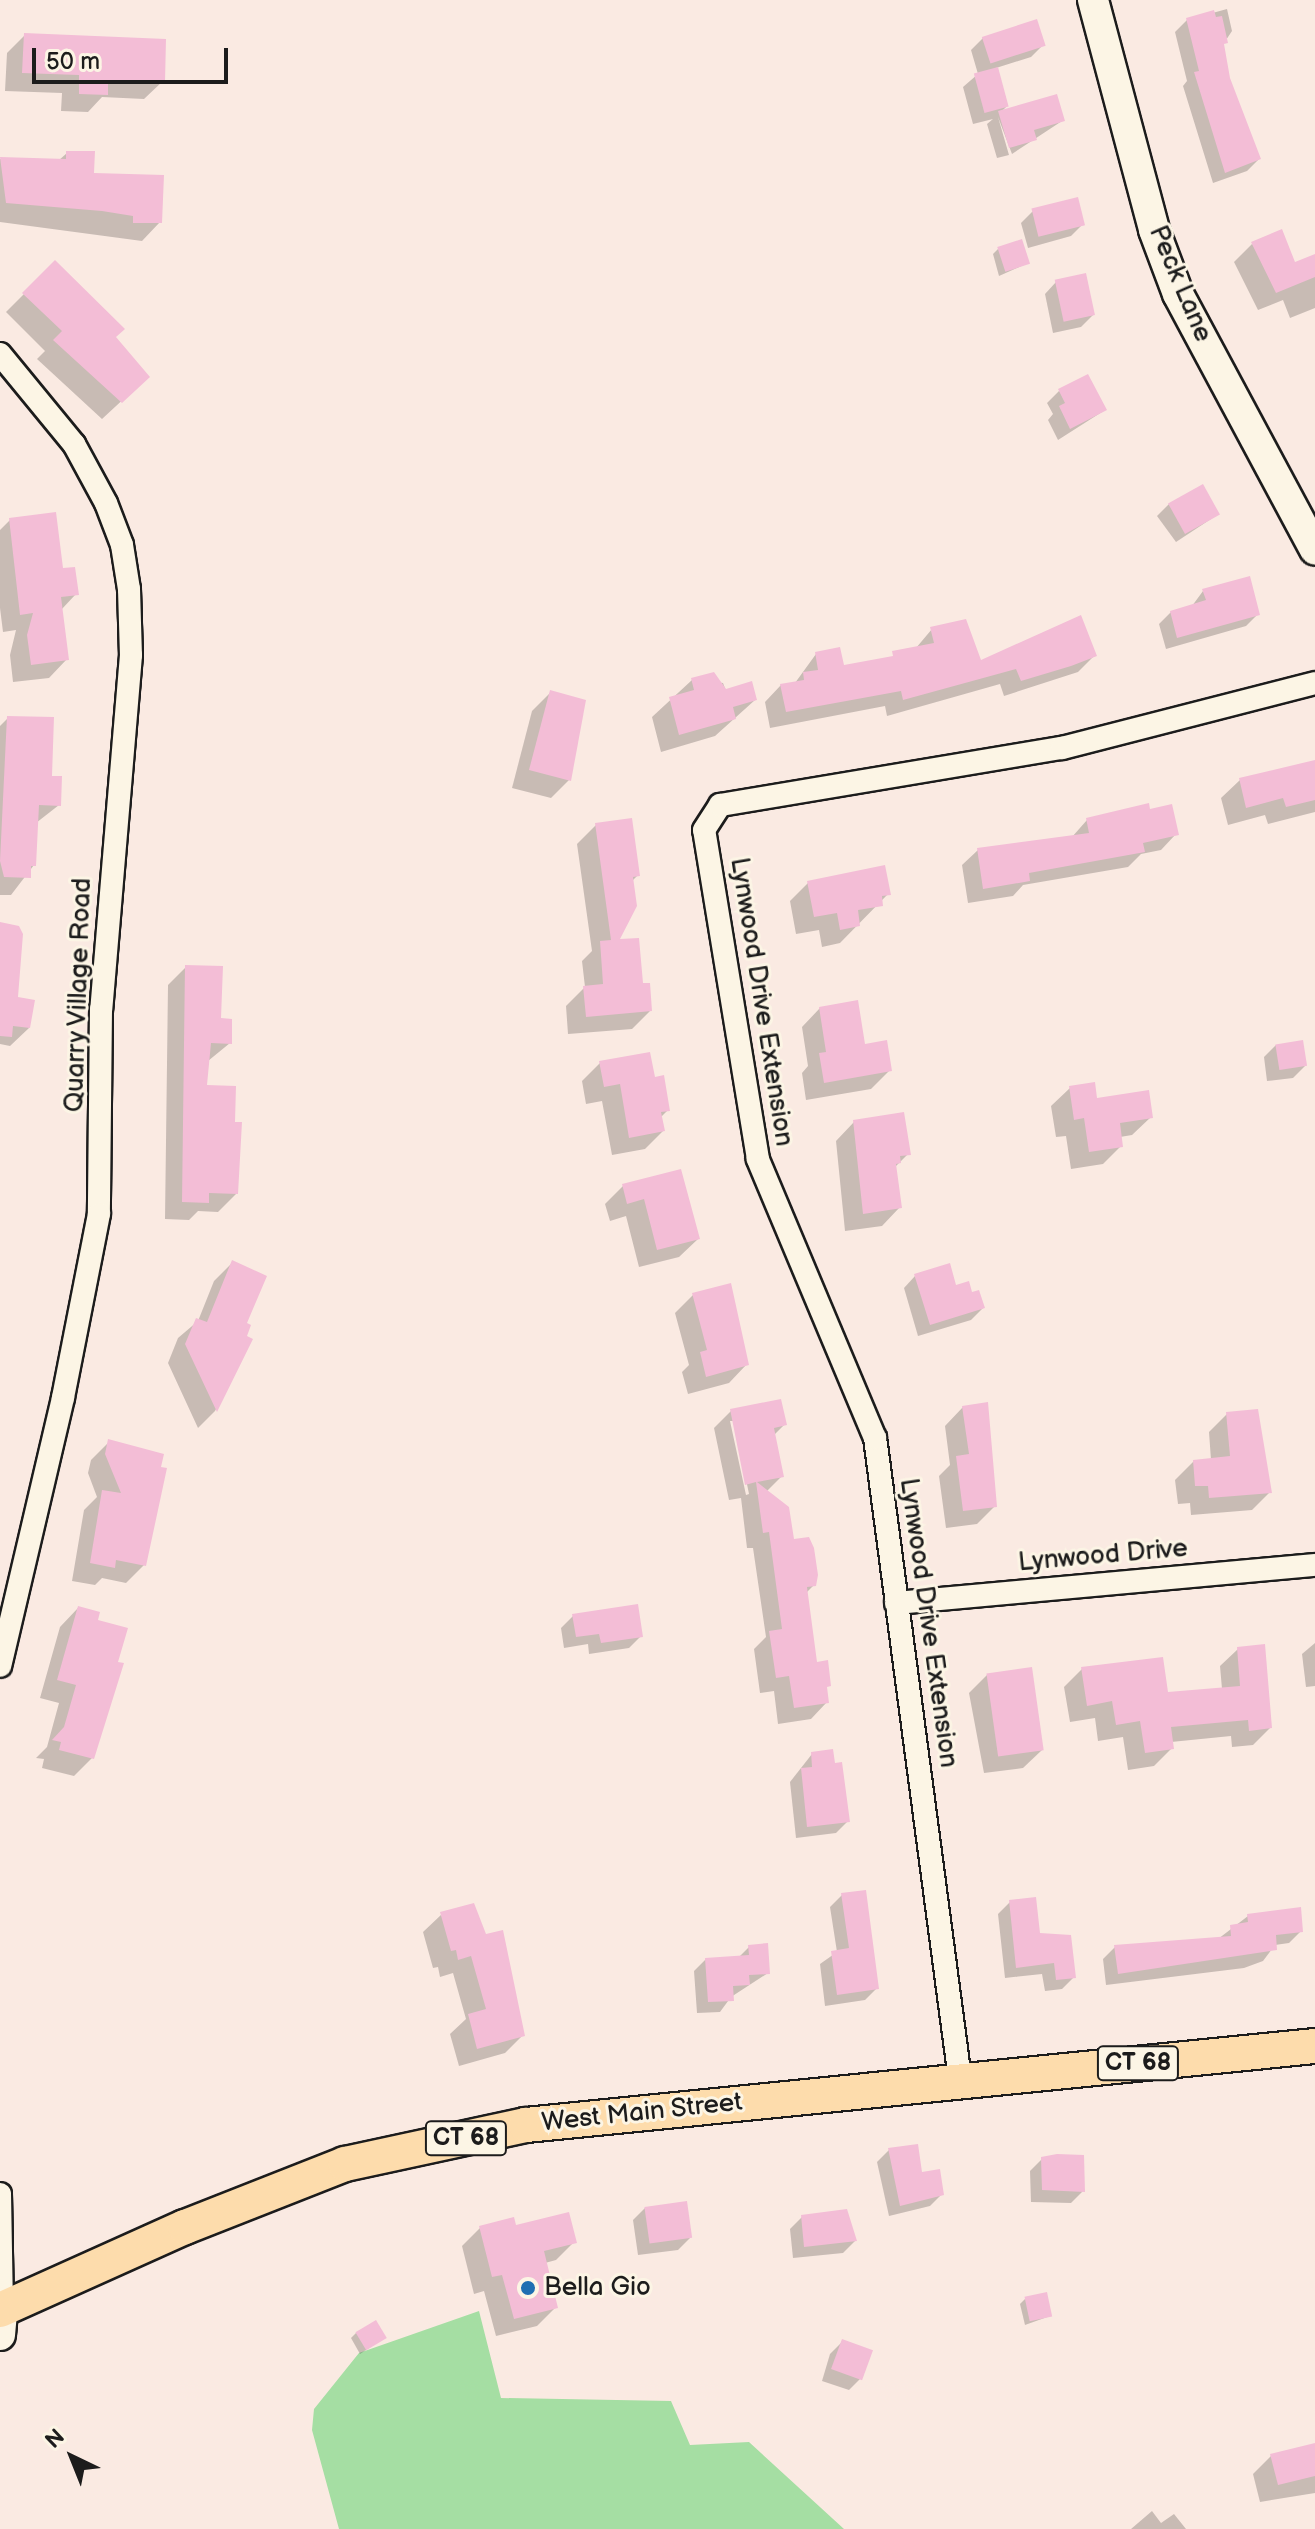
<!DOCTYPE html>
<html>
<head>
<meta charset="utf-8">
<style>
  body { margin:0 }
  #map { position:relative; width:1315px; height:2529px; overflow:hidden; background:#faeae2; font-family:"Balsamiq Sans",sans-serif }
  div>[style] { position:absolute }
  .green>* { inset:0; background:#a5dea3 }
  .shadow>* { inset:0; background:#0003 }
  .building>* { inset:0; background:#f3bdd6; transform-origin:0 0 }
  .roads { filter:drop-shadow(2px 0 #1c1c1c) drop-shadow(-2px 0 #1c1c1c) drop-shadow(0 2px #1c1c1c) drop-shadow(0 -2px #1c1c1c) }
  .street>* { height:22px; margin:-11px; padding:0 11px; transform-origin:11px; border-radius:11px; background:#fcf5e5 }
  .secondary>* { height:30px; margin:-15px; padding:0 15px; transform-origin:15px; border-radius:15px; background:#fcf5e5 }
  .primary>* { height:34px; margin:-17px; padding:0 17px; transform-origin:17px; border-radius:17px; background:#fddcac }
  .dots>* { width:22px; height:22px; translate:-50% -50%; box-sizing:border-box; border:4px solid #fcf5e5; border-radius:50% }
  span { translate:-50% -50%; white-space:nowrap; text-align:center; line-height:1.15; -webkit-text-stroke:6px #fcf5e5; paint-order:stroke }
  .shield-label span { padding:2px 6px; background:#fcf5e5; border:2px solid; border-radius:6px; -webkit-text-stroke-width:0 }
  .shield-label { font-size:24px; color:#1c1c1c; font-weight:700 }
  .street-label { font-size:26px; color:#1c1c1c }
  .poi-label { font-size:26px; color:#1c1c1c }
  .left { translate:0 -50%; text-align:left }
  .north { position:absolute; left:32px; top:2417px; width:80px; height:80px; -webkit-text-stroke:6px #fcf5e5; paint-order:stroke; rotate:317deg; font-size:22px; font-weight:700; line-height:32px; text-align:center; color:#1c1c1c }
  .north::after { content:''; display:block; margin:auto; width:28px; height:36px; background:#1c1c1c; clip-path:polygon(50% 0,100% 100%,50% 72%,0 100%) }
  .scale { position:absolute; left:32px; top:48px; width:196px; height:36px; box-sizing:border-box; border:4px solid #1c1c1c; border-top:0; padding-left:10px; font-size:24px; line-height:28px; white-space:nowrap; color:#1c1c1c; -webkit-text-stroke:6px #fcf5e5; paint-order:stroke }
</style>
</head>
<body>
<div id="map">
  <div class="green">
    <div style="clip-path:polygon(479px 2311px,501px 2398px,671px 2401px,690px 2445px,749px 2442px,844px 2529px,339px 2529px,312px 2430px,314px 2409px,359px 2353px)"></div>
  </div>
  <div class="shadow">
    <div style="clip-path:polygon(1227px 9px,1232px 31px,1222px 46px,1228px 79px,1259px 159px,1247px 171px,1213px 183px,1183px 86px,1187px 81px,1175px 32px,1187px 20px)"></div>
    <div style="clip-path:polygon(25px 35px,163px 81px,144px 99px,102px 97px,88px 112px,61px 111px,62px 93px,5px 91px,7px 53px)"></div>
    <div style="clip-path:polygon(983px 38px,1043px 45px,1031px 57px,996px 68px,1007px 106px,1001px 112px,1062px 121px,1012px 154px,998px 117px,1009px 155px,997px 158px,987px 124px,993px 119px,973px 124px,963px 87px,978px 74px,971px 50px)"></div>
    <div style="clip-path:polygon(67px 153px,92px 175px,160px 222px,142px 241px,0 222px,0 159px,58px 161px)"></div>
    <div style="clip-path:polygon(1033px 211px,1083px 224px,1071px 236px,1028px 248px,1021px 223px)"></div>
    <div style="clip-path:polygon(1252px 244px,1294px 264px,1315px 256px,1315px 308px,1290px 318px,1283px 300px,1258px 310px,1234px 262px)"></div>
    <div style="clip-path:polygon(998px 249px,1028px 263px,999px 276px,993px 254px)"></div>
    <div style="clip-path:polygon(55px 263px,114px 337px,129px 394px,102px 419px,37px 359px,45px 351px,6px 312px)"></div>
    <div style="clip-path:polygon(1056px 282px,1093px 315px,1081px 327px,1053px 333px,1045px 294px)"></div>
    <div style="clip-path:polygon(1059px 391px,1105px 410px,1058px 440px,1048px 420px,1053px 414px,1047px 403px)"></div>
    <div style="clip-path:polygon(1169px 504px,1217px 515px,1176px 542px,1157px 516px)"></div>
    <div style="clip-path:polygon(10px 520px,61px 571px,76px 594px,61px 610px,67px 659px,49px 678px,13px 682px,10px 655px,16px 630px,3px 632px,0 608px,0 530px)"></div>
    <div style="clip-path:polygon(1203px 591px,1258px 614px,1246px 626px,1166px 649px,1159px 624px,1171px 612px,1192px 606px)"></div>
    <div style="clip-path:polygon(932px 629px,980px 663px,1095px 655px,1078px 672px,1004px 696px,1000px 684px,887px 716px,885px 706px,770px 728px,765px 702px,781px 685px,795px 683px,816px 654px,842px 667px,887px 659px,916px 648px)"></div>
    <div style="clip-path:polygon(692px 680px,723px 683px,726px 691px,755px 700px,715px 736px,661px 752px,652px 717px)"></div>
    <div style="clip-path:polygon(550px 693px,569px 780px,551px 798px,512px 788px,532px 711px)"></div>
    <div style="clip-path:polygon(8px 718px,50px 777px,59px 805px,36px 823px,34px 865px,11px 895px,0 895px,0 726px)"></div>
    <div style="clip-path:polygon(1315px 762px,1315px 812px,1268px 824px,1265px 815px,1228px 825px,1221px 798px,1240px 780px)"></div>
    <div style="clip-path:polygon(1148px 811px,1176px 834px,1161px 850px,1141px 854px,1128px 867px,1023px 885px,1013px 896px,968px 903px,962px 865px,978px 850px,1072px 837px,1087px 820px)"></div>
    <div style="clip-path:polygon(596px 825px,638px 875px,631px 882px,618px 942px,650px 1011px,632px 1029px,568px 1034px,566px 1006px,585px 987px,582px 961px,592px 951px,577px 844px)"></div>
    <div style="clip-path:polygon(808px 883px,888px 894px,840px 943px,822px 947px,819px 930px,796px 934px,790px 901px)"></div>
    <div style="clip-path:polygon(0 924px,16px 998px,29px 1028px,10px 1046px,0 1044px)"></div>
    <div style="clip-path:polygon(186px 967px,230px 1043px,208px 1061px,205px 1087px,237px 1193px,218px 1212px,198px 1211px,189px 1220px,165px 1219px,168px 985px)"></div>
    <div style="clip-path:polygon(820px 1008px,890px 1070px,871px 1089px,806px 1100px,802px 1073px,808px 1066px,802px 1027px)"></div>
    <div style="clip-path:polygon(1276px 1045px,1305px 1066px,1293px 1078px,1267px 1081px,1264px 1057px)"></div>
    <div style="clip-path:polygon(600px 1063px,653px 1079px,668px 1110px,660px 1118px,663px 1131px,645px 1149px,612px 1155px,602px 1101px,586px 1104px,582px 1081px)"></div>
    <div style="clip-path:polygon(1070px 1088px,1096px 1100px,1151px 1117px,1132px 1135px,1120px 1137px,1121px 1146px,1103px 1164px,1071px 1169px,1066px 1136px,1056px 1137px,1051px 1106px)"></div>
    <div style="clip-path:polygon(854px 1122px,908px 1154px,894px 1168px,900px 1207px,882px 1226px,845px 1231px,836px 1141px)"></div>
    <div style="clip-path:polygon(680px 1171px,698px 1239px,679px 1257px,639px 1267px,626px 1216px,610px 1221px,605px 1204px,623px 1186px)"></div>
    <div style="clip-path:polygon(232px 1263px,244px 1337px,251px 1340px,215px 1411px,198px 1428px,168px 1363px,178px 1338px,198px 1321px,214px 1281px)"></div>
    <div style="clip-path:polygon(915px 1276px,971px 1294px,983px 1308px,971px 1320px,918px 1336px,904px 1288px)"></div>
    <div style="clip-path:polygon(693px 1295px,747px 1364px,729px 1383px,688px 1394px,682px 1372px,689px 1365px,675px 1313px)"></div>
    <div style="clip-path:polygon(963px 1407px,995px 1506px,977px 1524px,946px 1528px,939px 1476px,950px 1465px,945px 1426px)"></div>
    <div style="clip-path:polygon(evenodd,731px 1411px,784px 1425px,773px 1436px,782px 1476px,766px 1492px,814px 1585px,806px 1593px,815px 1664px,827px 1702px,811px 1719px,778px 1724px,774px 1691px,760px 1693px,754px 1649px,766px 1637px,753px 1548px,747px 1548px,741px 1498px,729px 1500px,714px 1428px,731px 1411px,730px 1421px,734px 1421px,749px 1494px,746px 1495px,730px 1421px)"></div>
    <div style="clip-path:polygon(1227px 1414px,1270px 1492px,1252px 1510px,1191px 1515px,1190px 1503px,1178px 1504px,1175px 1480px,1194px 1461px,1211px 1460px,1209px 1432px)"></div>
    <div style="clip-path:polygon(109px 1442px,144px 1565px,126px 1583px,102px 1578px,95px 1585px,72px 1581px,84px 1510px,97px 1497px,88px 1473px,91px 1460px)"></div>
    <div style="clip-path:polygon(78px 1608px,92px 1758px,74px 1776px,42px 1768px,44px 1759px,36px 1758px,47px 1747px,59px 1703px,40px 1698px,60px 1627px)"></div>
    <div style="clip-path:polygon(573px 1616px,641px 1636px,629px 1648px,589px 1654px,588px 1644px,564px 1648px,561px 1628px)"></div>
    <div style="clip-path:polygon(1315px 1643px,1315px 1686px,1306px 1687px,1302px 1654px)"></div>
    <div style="clip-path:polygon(1238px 1649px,1270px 1728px,1253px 1745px,1232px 1747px,1231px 1736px,1171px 1742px,1172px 1748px,1154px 1766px,1128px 1770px,1123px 1737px,1098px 1741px,1095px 1718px,1070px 1722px,1064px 1687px,1082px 1669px,1167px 1694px,1222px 1689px,1220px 1666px)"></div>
    <div style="clip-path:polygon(987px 1675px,1042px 1750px,1023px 1768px,984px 1773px,969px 1693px)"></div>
    <div style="clip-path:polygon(812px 1754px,848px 1821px,836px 1833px,796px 1838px,790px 1782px)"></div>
    <div style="clip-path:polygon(842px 1895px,877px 1988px,865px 2000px,825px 2006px,820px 1964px,837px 1952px,830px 1907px)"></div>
    <div style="clip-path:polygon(1010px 1902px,1074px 1977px,1062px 1989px,1045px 1991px,1042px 1974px,1005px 1978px,998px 1914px)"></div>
    <div style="clip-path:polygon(442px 1914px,484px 1937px,502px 1932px,523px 2035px,505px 2053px,459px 2066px,450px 2034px,466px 2019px,453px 1973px,440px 1977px,438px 1967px,433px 1968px,423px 1932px)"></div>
    <div style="clip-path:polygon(1248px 1916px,1301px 1931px,1289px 1943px,1275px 1945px,1263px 1961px,1244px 1968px,1106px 1985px,1103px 1959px,1115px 1947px,1218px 1939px)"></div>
    <div style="clip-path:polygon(749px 1947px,768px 1973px,731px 1997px,720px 2012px,697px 2013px,694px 1971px,706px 1959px,739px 1957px)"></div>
    <div style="clip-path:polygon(889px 2150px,942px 2194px,930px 2206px,889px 2216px,877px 2162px)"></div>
    <div style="clip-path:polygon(1042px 2159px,1083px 2191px,1071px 2203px,1031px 2202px,1030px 2171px)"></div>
    <div style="clip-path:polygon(645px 2208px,690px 2238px,678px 2250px,638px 2255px,633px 2220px)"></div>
    <div style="clip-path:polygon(802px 2217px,855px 2241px,843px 2253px,793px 2258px,790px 2229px)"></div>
    <div style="clip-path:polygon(514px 2227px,574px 2242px,556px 2260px,545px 2263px,556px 2307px,537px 2326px,496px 2336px,484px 2291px,474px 2294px,462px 2246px,480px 2228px)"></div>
    <div style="clip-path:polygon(1026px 2298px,1050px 2316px,1025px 2325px,1020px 2304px)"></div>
    <div style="clip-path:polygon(356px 2333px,384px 2338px,360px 2354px,351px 2338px)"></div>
    <div style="clip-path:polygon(842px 2342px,861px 2378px,849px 2390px,822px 2381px,830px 2354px)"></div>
    <div style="clip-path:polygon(1315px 2445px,1315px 2493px,1260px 2502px,1253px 2474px,1271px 2456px)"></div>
    <div style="clip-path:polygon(1152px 2511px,1161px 2523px,1174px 2514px,1186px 2529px,1131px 2529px)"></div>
  </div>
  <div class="building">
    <div style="clip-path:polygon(1214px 10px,1216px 17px,1222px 16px,1228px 43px,1224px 44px,1230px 78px,1261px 159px,1225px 173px,1194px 72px,1199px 71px,1186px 18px)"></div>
    <div style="left:1037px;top:19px;width:28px;height:58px;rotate:72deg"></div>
    <div style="clip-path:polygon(24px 33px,166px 39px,165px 82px,108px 80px,108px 95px,79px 94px,79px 75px,22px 73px)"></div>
    <div style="left:998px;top:67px;width:41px;height:25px;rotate:75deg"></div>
    <div style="clip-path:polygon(1057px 94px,1065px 121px,1034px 130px,1037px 140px,1009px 148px,998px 111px)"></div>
    <div style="clip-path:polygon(66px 151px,95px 151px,94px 173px,164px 175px,162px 223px,133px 223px,133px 216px,102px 211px,6px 203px,0 157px,66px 159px)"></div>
    <div style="left:1078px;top:197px;width:29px;height:48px;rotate:76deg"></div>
    <div style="clip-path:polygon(1282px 229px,1295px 262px,1315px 254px,1315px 277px,1276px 293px,1251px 242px)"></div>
    <div style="left:1022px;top:239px;width:26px;height:26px;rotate:72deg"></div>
    <div style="clip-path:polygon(55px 260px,125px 329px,116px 337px,150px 377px,122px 403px,53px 340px,62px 331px,22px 293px)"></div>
    <div style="left:1086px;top:273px;width:43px;height:32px;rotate:78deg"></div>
    <div style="clip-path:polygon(1088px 374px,1107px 410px,1070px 429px,1059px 406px,1065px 403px,1058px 389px)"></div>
    <div style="left:1203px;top:484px;width:35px;height:40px;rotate:61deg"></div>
    <div style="clip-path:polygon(56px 512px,63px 568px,75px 567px,79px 595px,61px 597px,69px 660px,31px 665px,27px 635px,33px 613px,20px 615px,9px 518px)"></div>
    <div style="clip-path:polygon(1250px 576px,1260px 615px,1177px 638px,1170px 611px,1206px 600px,1202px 589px)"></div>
    <div style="clip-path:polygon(1081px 615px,1097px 656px,1071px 666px,1021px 681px,1016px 669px,903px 700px,901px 691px,786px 712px,780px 684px,804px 680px,803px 672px,818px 670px,815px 652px,840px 647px,844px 665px,893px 656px,892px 651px,934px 643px,930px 627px,966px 619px,981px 660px)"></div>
    <div style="clip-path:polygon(714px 672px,726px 689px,752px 681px,757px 700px,733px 707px,736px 719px,679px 735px,669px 697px,694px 690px,691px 678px)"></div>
    <div style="clip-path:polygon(550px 690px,586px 700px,571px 781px,529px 770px)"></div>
    <div style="clip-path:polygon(7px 716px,54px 717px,52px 776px,62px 776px,61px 806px,39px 805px,36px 866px,31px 866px,31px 878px,4px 877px,0 861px)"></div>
    <div style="clip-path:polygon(1315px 760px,1315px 800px,1286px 807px,1283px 798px,1246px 808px,1239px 778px)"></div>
    <div style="clip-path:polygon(1149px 803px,1150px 809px,1172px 804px,1179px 835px,1143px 843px,1145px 852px,1029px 873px,1030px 881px,983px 889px,977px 848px,1089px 833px,1086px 818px)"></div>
    <div style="clip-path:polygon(632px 818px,640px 876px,633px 877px,637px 906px,620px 939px,639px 938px,643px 983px,650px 983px,652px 1011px,586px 1017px,583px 986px,603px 984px,600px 941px,611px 940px,595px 823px)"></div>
    <div style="clip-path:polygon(885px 865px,891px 895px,882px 896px,883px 906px,858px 910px,860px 926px,840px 930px,837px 913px,814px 917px,807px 881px)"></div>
    <div style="clip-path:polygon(0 922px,19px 926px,23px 934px,18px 997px,35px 1000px,30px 1028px,13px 1026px,12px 1037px,0 1036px)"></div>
    <div style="clip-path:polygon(185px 965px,223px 966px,221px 1018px,232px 1019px,232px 1044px,211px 1043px,207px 1085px,236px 1086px,235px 1122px,242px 1122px,238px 1194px,209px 1193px,209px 1203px,182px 1202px)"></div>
    <div style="clip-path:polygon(858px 1000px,865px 1044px,887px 1040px,892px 1071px,824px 1083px,819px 1053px,826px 1052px,819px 1007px)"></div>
    <div style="left:1303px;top:1040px;width:26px;height:28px;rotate:81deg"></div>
    <div style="clip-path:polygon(650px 1052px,655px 1077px,664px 1075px,670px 1111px,661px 1112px,665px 1131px,629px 1138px,620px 1084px,604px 1087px,599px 1061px)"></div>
    <div style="clip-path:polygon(1095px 1082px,1097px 1098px,1149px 1090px,1153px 1118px,1120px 1123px,1123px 1147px,1089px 1152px,1084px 1118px,1074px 1120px,1069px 1086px)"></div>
    <div style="clip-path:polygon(904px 1112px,911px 1155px,900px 1156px,901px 1163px,896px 1164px,902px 1208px,863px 1214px,853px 1120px)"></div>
    <div style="clip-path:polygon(681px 1169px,700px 1239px,657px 1250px,644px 1199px,627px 1204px,622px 1184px)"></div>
    <div style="clip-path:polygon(232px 1260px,267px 1276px,247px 1323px,251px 1325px,247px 1336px,253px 1339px,217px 1412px,185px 1344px,196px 1318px,207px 1322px)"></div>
    <div style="clip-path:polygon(950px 1263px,956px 1285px,969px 1281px,972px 1292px,979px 1290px,985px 1308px,930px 1325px,914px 1274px)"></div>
    <div style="clip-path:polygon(731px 1283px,749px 1365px,706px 1377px,700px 1352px,707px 1350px,692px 1293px)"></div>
    <div style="clip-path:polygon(781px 1399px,787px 1425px,774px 1428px,784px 1477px,757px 1482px,789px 1507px,794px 1539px,809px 1537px,814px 1548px,818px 1575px,816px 1586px,807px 1587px,817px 1662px,828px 1660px,831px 1686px,827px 1687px,829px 1703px,794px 1708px,789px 1676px,776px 1678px,769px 1631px,782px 1629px,769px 1532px,763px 1533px,756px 1482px,745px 1485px,730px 1409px)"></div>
    <div style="clip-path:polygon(988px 1402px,997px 1507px,963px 1511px,956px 1456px,969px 1454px,962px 1406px)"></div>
    <div style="clip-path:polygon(1258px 1409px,1272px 1493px,1209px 1498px,1208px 1486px,1195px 1486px,1193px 1460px,1230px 1456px,1226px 1412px)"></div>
    <div style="clip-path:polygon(108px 1439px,164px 1454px,161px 1467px,167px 1468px,146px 1566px,116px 1560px,115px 1568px,90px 1563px,102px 1490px,121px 1493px,105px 1454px)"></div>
    <div style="clip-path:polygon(638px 1604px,643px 1637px,601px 1643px,599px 1634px,576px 1637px,572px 1614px)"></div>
    <div style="clip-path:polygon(78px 1606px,100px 1612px,98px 1620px,128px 1628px,118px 1662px,124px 1663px,94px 1759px,59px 1750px,61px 1742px,52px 1740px,64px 1727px,76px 1685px,57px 1680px)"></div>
    <div style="clip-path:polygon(1265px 1644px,1272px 1728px,1249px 1731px,1248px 1720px,1171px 1727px,1174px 1749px,1145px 1753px,1140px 1721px,1116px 1725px,1112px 1701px,1087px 1706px,1081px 1667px,1163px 1657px,1168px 1692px,1240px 1686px,1237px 1647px)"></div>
    <div style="left:1032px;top:1667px;width:84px;height:46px;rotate:82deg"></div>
    <div style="clip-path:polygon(833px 1749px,835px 1763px,842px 1762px,850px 1822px,807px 1827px,801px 1768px,812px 1767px,811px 1752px)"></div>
    <div style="clip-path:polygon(866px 1890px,879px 1989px,837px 1995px,831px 1951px,849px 1948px,841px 1893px)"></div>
    <div style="clip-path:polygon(1036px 1897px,1040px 1933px,1071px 1935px,1076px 1978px,1056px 1980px,1054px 1963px,1016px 1968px,1009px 1900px)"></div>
    <div style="clip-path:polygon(474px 1903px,486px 1934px,503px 1930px,525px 2036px,477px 2049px,468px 2014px,486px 2009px,471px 1956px,458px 1960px,456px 1950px,451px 1951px,440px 1912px)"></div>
    <div style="clip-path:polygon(1301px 1907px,1303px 1932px,1276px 1935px,1277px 1950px,1118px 1974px,1114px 1945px,1231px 1936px,1230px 1925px,1248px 1922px,1247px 1914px)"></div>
    <div style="clip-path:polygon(768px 1943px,770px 1974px,749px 1975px,750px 1985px,733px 1986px,734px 2001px,708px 2002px,705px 1958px,749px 1955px,748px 1945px)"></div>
    <div style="clip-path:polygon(918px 2144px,922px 2172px,940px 2169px,944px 2195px,900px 2206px,888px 2148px)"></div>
    <div style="clip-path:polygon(1057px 2154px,1084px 2155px,1085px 2192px,1042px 2190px,1041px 2157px)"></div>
    <div style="left:687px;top:2201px;width:37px;height:43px;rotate:82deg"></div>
    <div style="clip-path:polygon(847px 2209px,857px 2241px,804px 2247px,801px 2215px)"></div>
    <div style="clip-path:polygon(569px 2212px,577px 2243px,544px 2251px,558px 2308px,514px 2319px,502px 2275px,492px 2277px,479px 2226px,514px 2217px,516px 2225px)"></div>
    <div style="left:1047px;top:2292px;width:25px;height:23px;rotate:78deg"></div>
    <div style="left:376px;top:2320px;width:21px;height:24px;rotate:59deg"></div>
    <div style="left:842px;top:2339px;width:33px;height:32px;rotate:20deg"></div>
    <div style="clip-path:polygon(1315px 2443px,1315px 2476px,1278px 2485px,1270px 2454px)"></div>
  </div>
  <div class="roads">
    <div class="street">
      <div style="left:0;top:354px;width:117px;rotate:50.6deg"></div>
      <div style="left:74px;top:444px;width:67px;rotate:61.5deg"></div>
      <div style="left:106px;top:503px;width:45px;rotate:69.1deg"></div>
      <div style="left:122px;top:545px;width:45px;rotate:81deg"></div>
      <div style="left:129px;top:589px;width:66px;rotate:88.3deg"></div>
      <div style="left:131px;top:655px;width:355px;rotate:94.8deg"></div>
      <div style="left:101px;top:1009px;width:205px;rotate:90.6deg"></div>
      <div style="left:99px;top:1214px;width:187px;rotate:101.1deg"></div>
      <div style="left:63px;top:1398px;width:275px;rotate:103.2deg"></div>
      <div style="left:896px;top:1603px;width:421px;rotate:-5.2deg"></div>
      <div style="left:960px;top:2079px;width:647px;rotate:-97.55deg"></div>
      <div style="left:875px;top:1438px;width:303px;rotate:-112.8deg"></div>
      <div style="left:758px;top:1159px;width:333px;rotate:-99.3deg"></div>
      <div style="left:704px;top:830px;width:30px;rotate:-57deg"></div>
      <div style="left:720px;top:805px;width:347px;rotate:-9.5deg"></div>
      <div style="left:1062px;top:748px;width:261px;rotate:-14.4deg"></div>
      <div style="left:0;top:2194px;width:116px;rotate:89deg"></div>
    </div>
    <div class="secondary">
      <div style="left:1093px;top:0;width:238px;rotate:75.1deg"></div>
      <div style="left:1154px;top:230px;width:68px;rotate:69.4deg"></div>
      <div style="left:1178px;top:294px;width:290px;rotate:61.8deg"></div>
      <div style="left:0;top:2335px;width:25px;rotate:-85deg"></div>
    </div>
    <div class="primary">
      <div style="left:0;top:2310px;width:203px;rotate:-24.2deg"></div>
      <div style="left:185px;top:2227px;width:172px;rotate:-21.5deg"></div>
      <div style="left:345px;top:2164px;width:185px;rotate:-12.2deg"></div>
      <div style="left:526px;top:2125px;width:793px;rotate:-5.72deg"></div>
    </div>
  </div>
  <div class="dots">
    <div style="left:528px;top:2288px;background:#1f6fb2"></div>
  </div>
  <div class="shield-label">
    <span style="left:1138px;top:2063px">CT 68</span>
    <span style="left:466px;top:2138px">CT 68</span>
  </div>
  <div class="street-label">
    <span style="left:1180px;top:284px;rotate:67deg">Peck Lane</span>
    <span style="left:79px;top:995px;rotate:-88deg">Quarry Village Road</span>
    <span style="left:761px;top:1002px;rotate:81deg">Lynwood Drive Extension</span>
    <span style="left:1103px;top:1556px;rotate:-5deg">Lynwood Drive</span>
    <span style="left:928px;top:1623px;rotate:82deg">Lynwood Drive Extension</span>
    <span style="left:642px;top:2113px;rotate:-6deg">West Main Street</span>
  </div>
  <div class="poi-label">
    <span class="left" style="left:544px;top:2288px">Bella Gio</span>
  </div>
  <div class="north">N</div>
  <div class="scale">50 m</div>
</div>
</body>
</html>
